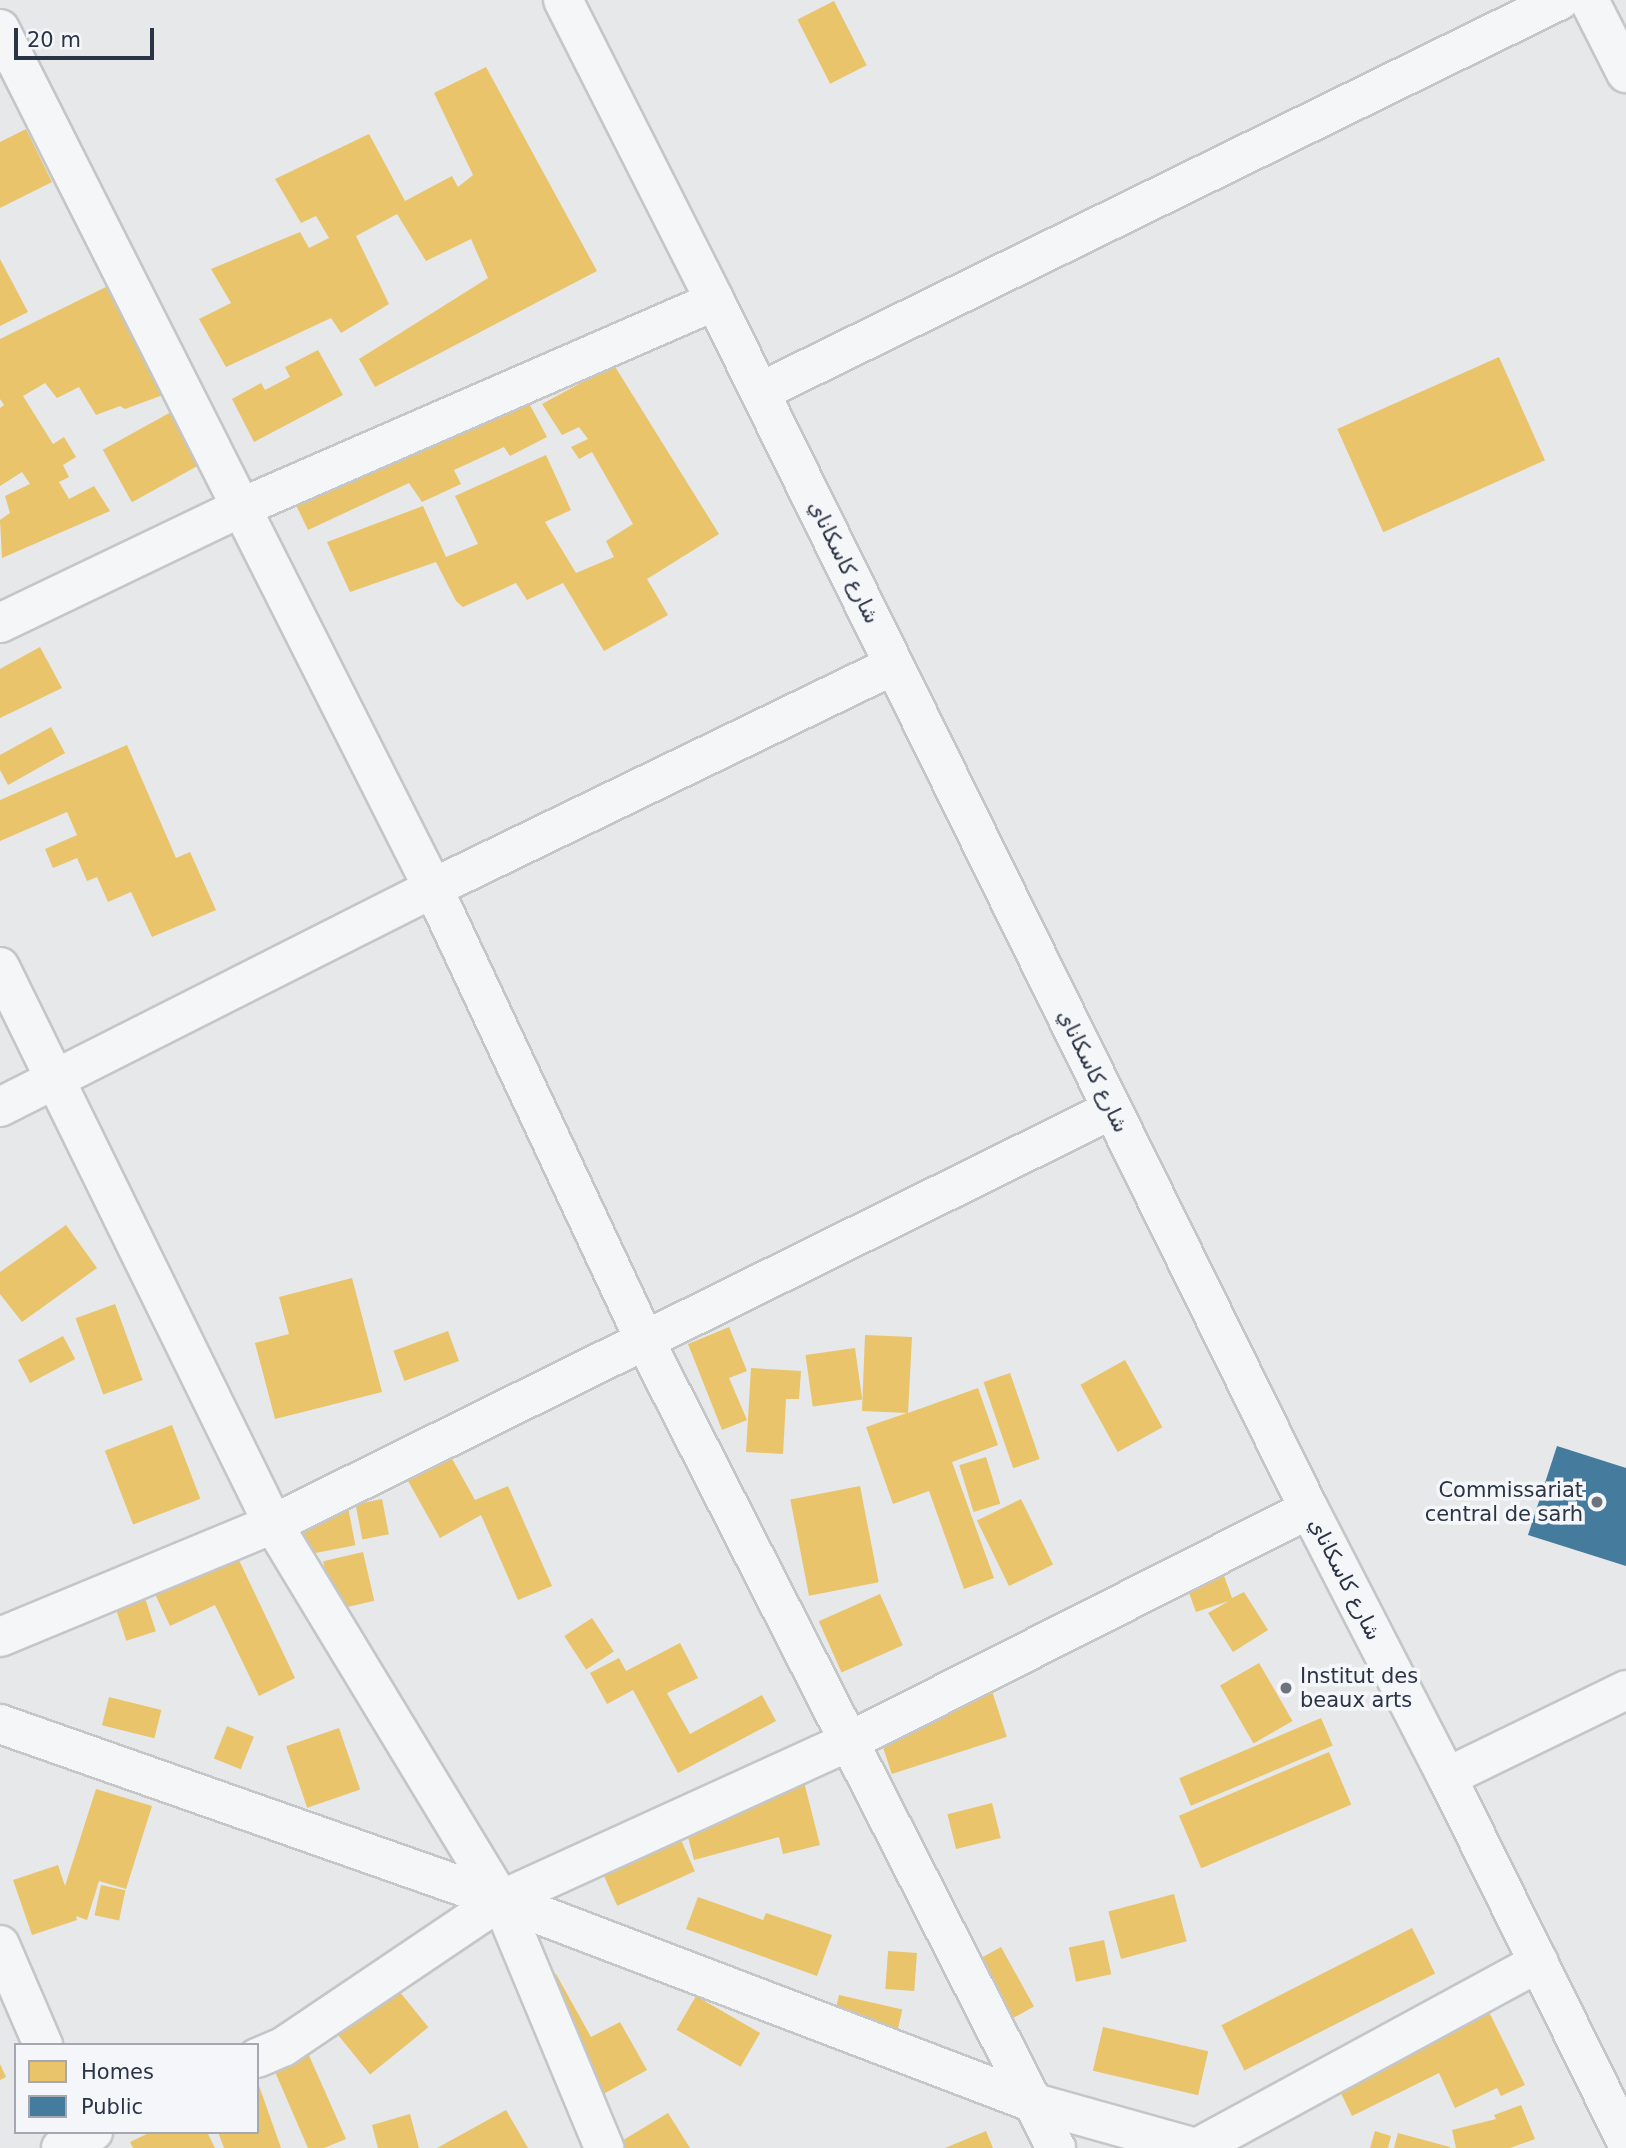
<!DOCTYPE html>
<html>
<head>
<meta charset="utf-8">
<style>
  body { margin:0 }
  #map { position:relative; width:1626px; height:2148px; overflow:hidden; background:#e6e8ea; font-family:"DejaVu Sans",Cairo,sans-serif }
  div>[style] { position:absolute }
  .homes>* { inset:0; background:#e9c46a; transform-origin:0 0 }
  .public>* { inset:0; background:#457b9d }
  .roads { filter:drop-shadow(2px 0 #c4c6c8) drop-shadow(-2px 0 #c4c6c8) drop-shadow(0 2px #c4c6c8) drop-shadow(0 -2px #c4c6c8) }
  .minor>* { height:38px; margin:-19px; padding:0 19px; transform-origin:19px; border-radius:19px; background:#f5f6f7 }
  .tertiary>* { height:38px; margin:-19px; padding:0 19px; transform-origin:19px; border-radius:19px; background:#f5f6f7 }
  .dots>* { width:19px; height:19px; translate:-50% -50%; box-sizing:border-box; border:4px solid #f4f6f9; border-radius:50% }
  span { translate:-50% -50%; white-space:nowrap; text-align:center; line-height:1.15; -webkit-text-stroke:7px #f4f6f9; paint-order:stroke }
  .street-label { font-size:21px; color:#2b3445 }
  .poi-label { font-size:21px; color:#2b3445 }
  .right { translate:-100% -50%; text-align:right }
  .left { translate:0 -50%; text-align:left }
  .legend { position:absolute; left:14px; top:2043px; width:245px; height:91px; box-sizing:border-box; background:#f4f6f9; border:2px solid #a4a8b1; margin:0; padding:9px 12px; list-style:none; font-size:21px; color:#2b3445 }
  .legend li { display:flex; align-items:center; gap:14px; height:35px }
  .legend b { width:35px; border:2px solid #a4a8b1 }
  .scale { position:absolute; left:14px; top:28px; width:140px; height:32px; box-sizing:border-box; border:4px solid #2b3445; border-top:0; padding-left:9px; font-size:21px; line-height:24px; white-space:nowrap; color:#2b3445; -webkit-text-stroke:5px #f4f6f9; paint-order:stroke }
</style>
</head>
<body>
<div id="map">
  <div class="homes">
    <div style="left:834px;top:1px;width:72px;height:41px;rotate:63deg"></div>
    <div style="clip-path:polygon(486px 67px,597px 271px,375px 387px,359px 359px,488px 278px,471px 239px,426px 261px,397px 214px,356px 236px,389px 304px,341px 333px,331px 318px,226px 367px,199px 319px,231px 303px,211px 269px,300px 232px,309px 248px,329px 238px,316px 216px,301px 223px,275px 179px,369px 134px,405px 201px,452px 176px,458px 187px,473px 175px,434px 93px)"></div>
    <div style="clip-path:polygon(26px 129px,52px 182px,0 208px,0 142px)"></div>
    <div style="clip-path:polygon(0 259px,28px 312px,0 326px)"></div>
    <div style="clip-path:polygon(108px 286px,163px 395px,125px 409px,120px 406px,96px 415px,79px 387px,57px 398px,45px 383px,23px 396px,53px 444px,64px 437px,76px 457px,63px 465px,69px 477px,59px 482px,69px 499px,94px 486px,110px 511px,2px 558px,0 520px,10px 513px,5px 496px,30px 484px,22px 472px,0 486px,0 408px,4px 405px,0 399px,0 339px)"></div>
    <div style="clip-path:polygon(318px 350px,343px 395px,254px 442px,232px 399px,261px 383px,265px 390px,290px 377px,285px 367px)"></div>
    <div style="left:1499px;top:357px;width:113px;height:177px;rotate:66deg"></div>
    <div style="clip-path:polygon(614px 365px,719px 534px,647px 579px,668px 615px,604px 651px,563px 583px,527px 600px,516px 583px,463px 607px,456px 601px,436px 562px,350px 592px,327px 542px,423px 506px,446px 557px,478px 544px,455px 496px,546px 455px,571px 510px,545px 522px,576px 573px,614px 557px,606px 541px,633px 524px,592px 452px,579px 459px,571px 447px,588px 439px,579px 427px,562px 435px,542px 404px)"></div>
    <div style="clip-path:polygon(523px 392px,547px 437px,510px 456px,504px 447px,454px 470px,461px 484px,422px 502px,409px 483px,308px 530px,294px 501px)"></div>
    <div style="left:171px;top:412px;width:60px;height:78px;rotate:61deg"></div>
    <div style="clip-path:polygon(40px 647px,62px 688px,0 718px,0 669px)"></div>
    <div style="clip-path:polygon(51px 727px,65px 753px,8px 785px,0 770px,0 755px)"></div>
    <div style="clip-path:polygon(127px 745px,176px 858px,190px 852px,216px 910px,152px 937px,131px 892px,108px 902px,97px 877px,87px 881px,77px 858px,53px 868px,45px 849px,77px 835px,67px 812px,0 841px,0 800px)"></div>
    <div style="clip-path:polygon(66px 1225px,97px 1268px,22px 1322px,0 1294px,0 1272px)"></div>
    <div style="clip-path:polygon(352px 1278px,382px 1392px,275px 1419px,255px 1343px,289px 1334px,279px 1297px)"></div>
    <div style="left:115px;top:1304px;width:81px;height:42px;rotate:70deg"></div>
    <div style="clip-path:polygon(729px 1327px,747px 1371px,729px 1378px,747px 1420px,722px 1430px,688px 1344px)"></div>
    <div style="left:448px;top:1331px;width:32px;height:58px;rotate:70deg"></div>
    <div style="clip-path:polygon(865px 1335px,912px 1337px,908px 1413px,978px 1388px,998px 1445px,952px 1462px,994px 1578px,964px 1589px,929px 1491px,893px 1504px,866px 1427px,907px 1413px,862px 1411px)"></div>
    <div style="left:63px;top:1336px;width:26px;height:51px;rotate:62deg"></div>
    <div style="left:855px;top:1348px;width:52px;height:50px;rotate:82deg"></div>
    <div style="left:1125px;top:1360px;width:77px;height:51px;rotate:61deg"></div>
    <div style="clip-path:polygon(751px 1368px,801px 1371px,799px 1399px,786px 1399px,783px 1454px,746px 1452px)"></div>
    <div style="left:1010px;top:1373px;width:91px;height:28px;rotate:71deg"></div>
    <div style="left:172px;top:1425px;width:79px;height:72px;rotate:69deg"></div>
    <div style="clip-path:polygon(446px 1448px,475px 1500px,508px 1486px,552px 1586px,518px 1600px,481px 1515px,440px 1538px,403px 1472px)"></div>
    <div style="left:986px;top:1457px;width:49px;height:28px;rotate:73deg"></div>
    <div style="left:860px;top:1486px;width:98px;height:71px;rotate:79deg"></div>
    <div style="left:382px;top:1499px;width:36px;height:27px;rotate:79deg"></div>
    <div style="left:1021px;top:1499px;width:73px;height:49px;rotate:64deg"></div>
    <div style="left:347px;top:1502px;width:44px;height:50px;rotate:79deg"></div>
    <div style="left:363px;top:1552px;width:50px;height:41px;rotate:77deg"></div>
    <div style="clip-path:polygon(237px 1556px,295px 1678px,259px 1696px,215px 1605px,170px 1626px,155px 1594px)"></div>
    <div style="clip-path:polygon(1222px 1570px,1232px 1598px,1244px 1592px,1268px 1630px,1233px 1652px,1208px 1613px,1229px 1601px,1196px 1612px,1185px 1582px)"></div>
    <div style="left:880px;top:1594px;width:56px;height:67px;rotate:66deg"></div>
    <div style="left:145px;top:1598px;width:35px;height:31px;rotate:72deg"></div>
    <div style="left:592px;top:1618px;width:40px;height:33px;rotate:57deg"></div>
    <div style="clip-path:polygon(680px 1643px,698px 1678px,667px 1693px,690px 1734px,762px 1695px,776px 1721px,678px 1773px,633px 1690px,607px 1704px,590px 1673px,619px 1658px,626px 1671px)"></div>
    <div style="left:1259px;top:1663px;width:67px;height:45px;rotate:60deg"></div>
    <div style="left:992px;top:1691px;width:48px;height:121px;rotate:72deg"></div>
    <div style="left:109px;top:1697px;width:54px;height:29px;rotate:14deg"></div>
    <div style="left:1321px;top:1718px;width:30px;height:154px;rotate:67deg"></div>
    <div style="left:227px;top:1726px;width:29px;height:35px;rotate:22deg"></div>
    <div style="left:339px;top:1728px;width:65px;height:56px;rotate:71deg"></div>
    <div style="left:1329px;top:1752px;width:57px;height:163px;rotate:67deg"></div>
    <div style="clip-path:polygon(804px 1782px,820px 1845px,783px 1854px,779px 1837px,694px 1860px,682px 1814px)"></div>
    <div style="clip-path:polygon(96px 1789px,152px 1806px,126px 1889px,99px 1881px,87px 1920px,76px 1916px,77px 1920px,32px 1935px,13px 1880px,58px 1865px,65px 1886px)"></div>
    <div style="left:992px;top:1803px;width:36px;height:46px;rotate:76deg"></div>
    <div style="left:677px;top:1831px;width:44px;height:85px;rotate:66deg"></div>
    <div style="left:101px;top:1885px;width:25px;height:31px;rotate:12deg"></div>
    <div style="left:1174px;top:1894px;width:49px;height:68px;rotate:75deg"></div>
    <div style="clip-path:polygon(698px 1897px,763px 1920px,766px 1913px,832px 1935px,817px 1976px,686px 1929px)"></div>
    <div style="left:1412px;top:1928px;width:51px;height:214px;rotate:63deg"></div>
    <div style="left:1104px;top:1940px;width:35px;height:36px;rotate:78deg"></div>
    <div style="left:1001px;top:1947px;width:68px;height:28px;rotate:61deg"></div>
    <div style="left:888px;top:1951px;width:29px;height:38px;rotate:4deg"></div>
    <div style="clip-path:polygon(556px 1974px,591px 2037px,620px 2022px,647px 2070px,587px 2103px,526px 1991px)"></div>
    <div style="left:395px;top:1986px;width:53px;height:75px;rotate:51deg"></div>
    <div style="left:839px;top:1995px;width:65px;height:24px;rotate:13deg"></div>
    <div style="left:696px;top:1996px;width:74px;height:39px;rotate:30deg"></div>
    <div style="clip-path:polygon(1486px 2006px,1525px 2085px,1501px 2096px,1497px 2088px,1455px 2108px,1439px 2073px,1352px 2116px,1335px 2081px)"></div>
    <div style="left:1103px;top:2027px;width:108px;height:45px;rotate:13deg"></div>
    <div style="clip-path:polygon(303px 2042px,346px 2139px,324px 2148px,308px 2148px,269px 2058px)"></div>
    <div style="clip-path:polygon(0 2064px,6px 2077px,0 2080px)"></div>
    <div style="clip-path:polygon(257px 2080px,281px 2148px,224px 2148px,218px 2132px,257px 2132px)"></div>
    <div style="clip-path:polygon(1521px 2105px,1535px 2139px,1510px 2148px,1456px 2148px,1452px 2130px,1496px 2119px,1494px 2115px)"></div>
    <div style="clip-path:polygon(506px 2110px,528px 2148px,437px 2148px)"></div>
    <div style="clip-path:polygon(668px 2113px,690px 2148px,610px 2148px)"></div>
    <div style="clip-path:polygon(410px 2114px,419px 2148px,378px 2148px,372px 2125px)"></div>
    <div style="clip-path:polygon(986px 2131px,993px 2148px,945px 2148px)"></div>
    <div style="clip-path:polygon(1375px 2131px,1391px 2136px,1388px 2148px,1370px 2148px)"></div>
    <div style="clip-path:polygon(151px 2132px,207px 2132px,215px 2148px,133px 2148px,130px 2142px)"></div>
    <div style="clip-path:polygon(1398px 2133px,1450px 2147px,1450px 2148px,1394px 2148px)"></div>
  </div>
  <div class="public">
    <div style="clip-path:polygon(1557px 1446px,1626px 1468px,1626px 1566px,1528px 1535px)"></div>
  </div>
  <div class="roads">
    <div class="minor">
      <div style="left:1589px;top:0;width:82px;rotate:63.1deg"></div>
      <div style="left:0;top:29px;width:962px;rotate:63.25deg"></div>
      <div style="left:433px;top:888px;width:498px;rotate:64.9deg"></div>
      <div style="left:644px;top:1339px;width:908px;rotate:63.01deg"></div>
      <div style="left:760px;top:392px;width:891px;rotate:-26.1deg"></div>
      <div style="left:0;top:623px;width:266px;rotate:-25.6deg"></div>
      <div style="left:240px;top:508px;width:518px;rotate:-23.55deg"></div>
      <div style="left:0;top:967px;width:620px;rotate:63.89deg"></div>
      <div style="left:273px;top:1524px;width:440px;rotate:58.8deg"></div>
      <div style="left:501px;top:1900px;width:269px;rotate:67.4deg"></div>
      <div style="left:0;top:1107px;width:485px;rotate:-26.8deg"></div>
      <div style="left:433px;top:888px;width:512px;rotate:-25.81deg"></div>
      <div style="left:0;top:1637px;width:295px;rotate:-22.5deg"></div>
      <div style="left:273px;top:1524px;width:935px;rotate:-26.29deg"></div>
      <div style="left:0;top:1724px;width:531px;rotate:19.36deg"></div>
      <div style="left:501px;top:1900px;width:567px;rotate:20.86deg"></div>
      <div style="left:1031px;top:2102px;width:171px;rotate:15.6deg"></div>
      <div style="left:1447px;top:1777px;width:199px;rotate:-25.9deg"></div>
      <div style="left:0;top:1945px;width:109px;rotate:66.7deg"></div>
      <div style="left:257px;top:2058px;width:28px;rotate:-23deg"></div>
      <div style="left:283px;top:2047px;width:263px;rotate:-34deg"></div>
      <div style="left:501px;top:1900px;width:384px;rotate:-24.5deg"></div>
      <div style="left:850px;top:1741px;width:514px;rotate:-26.81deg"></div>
      <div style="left:61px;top:2148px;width:36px;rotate:-27deg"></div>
      <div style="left:1197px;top:2148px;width:389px;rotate:-28.5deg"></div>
    </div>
    <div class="tertiary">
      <div style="left:563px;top:0;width:337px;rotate:63.2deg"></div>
      <div style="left:715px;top:301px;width:1346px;rotate:63.82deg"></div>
      <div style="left:1309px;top:1509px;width:301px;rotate:62.8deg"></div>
      <div style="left:1447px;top:1777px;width:406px;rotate:63.8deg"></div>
    </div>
  </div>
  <div class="dots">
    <div style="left:1597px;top:1502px;background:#6c737f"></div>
    <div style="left:1286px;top:1688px;background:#6c737f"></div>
  </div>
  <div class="street-label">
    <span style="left:844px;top:562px;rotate:64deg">شارع كاسكاناي</span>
    <span style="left:1093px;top:1071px;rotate:64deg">شارع كاسكاناي</span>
    <span style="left:1345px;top:1579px;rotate:63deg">شارع كاسكاناي</span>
  </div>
  <div class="poi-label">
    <span class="right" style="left:1583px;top:1502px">Commissariat<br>central de sarh</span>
    <span class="left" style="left:1300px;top:1688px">Institut des<br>beaux arts</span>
  </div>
  <ul class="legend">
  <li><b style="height:19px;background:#e9c46a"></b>Homes</li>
  <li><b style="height:19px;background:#457b9d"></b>Public</li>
  </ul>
  <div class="scale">20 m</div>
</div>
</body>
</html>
